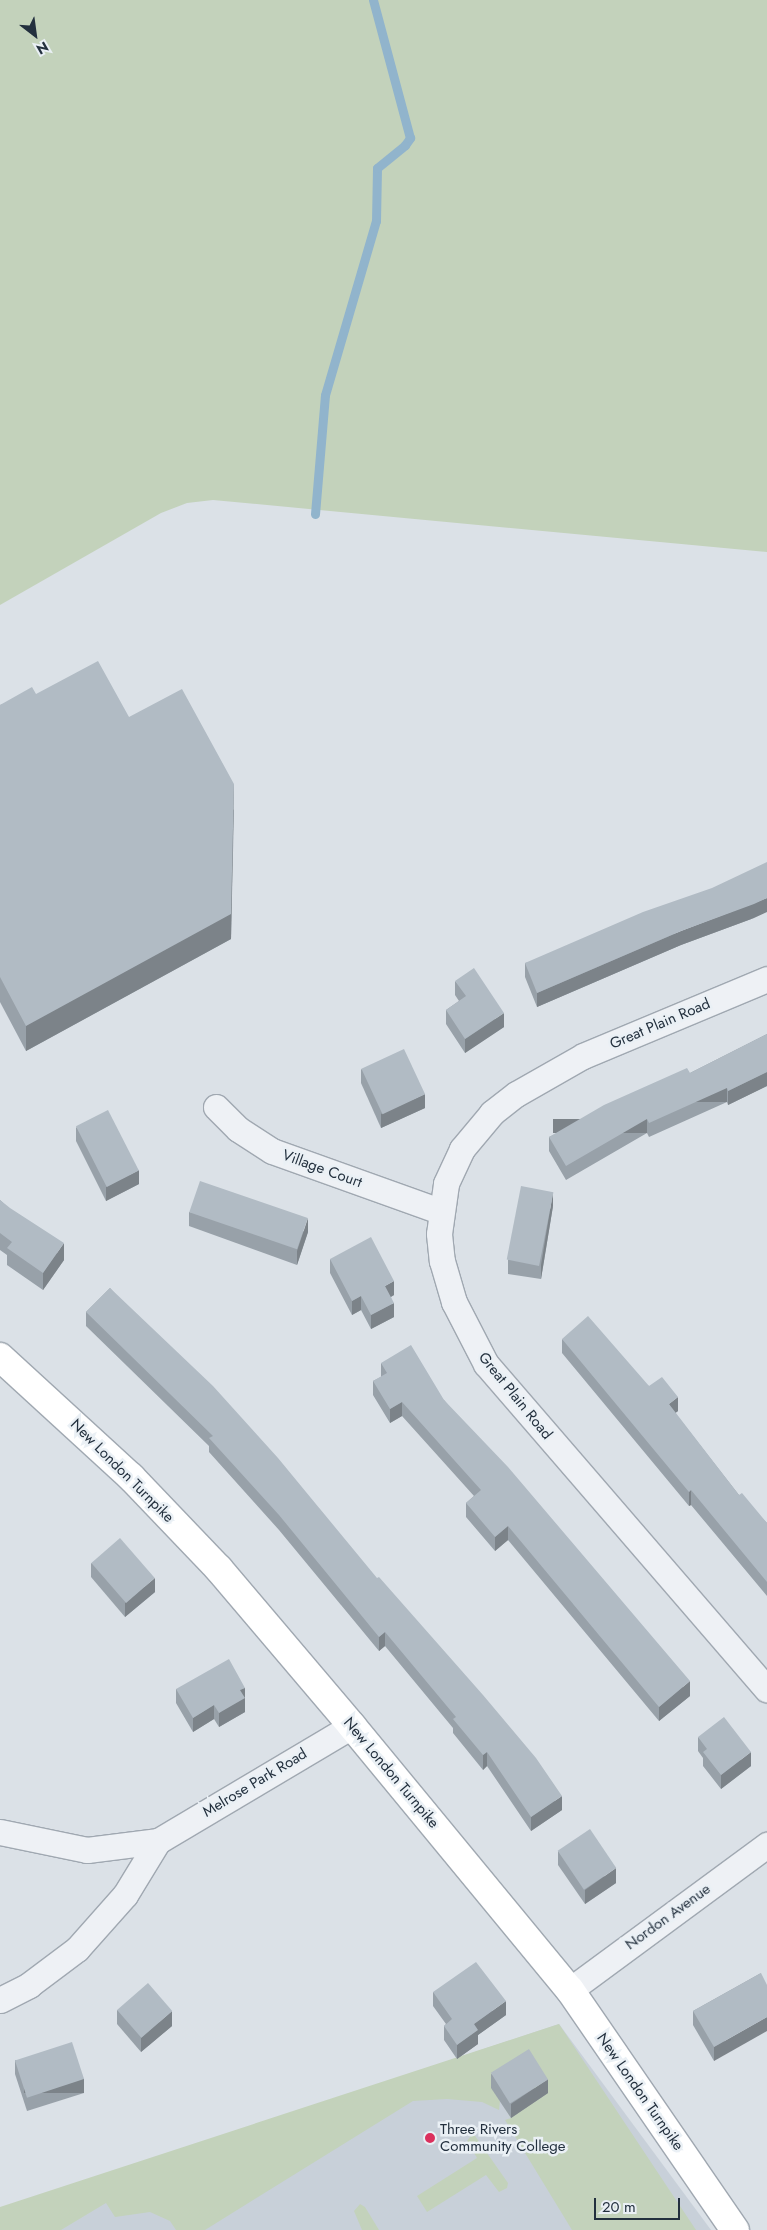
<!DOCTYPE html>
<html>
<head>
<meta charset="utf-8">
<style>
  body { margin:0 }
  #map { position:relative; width:767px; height:2230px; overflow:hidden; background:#dbe1e7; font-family:Jost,sans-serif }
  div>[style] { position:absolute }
  .built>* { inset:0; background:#c8d0d9 }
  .green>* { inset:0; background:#c3d2bb }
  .stream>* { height:9px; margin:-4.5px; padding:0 4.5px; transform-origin:4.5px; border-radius:4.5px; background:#91b4cc }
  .roads { filter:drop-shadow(1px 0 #a0a8b1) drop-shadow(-1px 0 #a0a8b1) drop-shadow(0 1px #a0a8b1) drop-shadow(0 -1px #a0a8b1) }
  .street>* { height:25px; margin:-12.5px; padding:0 12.5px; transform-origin:12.5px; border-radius:12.5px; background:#eef1f5 }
  .secondary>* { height:28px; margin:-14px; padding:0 14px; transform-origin:14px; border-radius:14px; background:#fff }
  .wall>* { inset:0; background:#98a1a9 }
  .shaded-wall>* { inset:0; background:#7c8389; transform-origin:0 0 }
  .building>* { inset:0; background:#b1bbc4; transform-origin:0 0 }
  .dots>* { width:14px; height:14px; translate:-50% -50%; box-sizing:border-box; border:2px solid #eaf0f5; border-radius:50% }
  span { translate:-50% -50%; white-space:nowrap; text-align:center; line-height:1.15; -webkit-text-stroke:5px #eaf0f5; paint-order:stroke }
  .street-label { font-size:15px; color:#23303e }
  .poi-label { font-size:15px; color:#23303e }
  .left { translate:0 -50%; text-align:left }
  .north { position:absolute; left:10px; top:10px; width:50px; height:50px; -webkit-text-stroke:4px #eaf0f5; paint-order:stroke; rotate:150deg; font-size:14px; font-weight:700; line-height:20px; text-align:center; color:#23303e }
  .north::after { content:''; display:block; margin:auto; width:18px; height:22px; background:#23303e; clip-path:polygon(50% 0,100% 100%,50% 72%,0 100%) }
  .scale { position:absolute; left:594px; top:2198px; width:86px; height:22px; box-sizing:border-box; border:2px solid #23303e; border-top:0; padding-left:6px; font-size:15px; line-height:18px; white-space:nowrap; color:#23303e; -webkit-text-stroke:4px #eaf0f5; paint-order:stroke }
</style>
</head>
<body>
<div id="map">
  <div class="built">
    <div style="clip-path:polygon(559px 2024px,711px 2230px,0 2230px,0 2210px)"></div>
  </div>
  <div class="green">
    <div style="clip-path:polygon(0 0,767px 0,767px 552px,213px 500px,187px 503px,161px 513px,0 605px)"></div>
    <div style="clip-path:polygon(559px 2024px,696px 2230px,572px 2230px,505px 2120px,511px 2118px,492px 2088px,500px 2101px,499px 2110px,482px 2102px,447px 2099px,413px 2101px,205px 2230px,176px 2230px,170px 2221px,150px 2212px,115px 2217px,106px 2203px,61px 2230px,0 2230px,0 2207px)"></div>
    <div style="clip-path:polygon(473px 2133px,508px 2183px,507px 2188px,499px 2192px,486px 2175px,427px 2212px,417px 2196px,477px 2158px,467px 2141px)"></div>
    <div style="clip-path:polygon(360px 2204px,365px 2207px,379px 2230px,362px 2230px,354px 2211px)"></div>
  </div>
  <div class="stream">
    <div style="left:315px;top:514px;width:119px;rotate:-85.2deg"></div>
    <div style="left:325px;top:395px;width:181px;rotate:-73.7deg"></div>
    <div style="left:376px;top:221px;width:53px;rotate:-88.9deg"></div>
    <div style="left:377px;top:168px;width:36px;rotate:-39deg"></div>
    <div style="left:405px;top:145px;width:9px;rotate:-54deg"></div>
    <div style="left:410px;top:138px;width:143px;rotate:-105deg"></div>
  </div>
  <div class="roads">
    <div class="street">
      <div style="left:767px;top:979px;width:199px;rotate:157.3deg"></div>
      <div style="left:583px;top:1056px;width:77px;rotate:150.4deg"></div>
      <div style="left:516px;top:1094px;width:31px;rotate:142deg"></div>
      <div style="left:492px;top:1113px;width:47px;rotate:129.8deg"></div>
      <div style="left:462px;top:1149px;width:38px;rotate:115deg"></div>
      <div style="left:446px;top:1184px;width:50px;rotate:98deg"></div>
      <div style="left:439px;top:1234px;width:27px;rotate:84deg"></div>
      <div style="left:442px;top:1261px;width:43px;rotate:73.7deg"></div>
      <div style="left:454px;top:1302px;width:70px;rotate:62.7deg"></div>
      <div style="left:486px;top:1364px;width:430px;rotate:49.2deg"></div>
      <div style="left:216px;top:1107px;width:31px;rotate:45deg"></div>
      <div style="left:238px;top:1129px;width:40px;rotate:32.9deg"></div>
      <div style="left:272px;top:1151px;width:178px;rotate:19.7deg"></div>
      <div style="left:0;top:1832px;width:89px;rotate:11.7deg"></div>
      <div style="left:87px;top:1850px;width:72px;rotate:-7.2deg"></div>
      <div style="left:158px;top:1841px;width:226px;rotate:-30.7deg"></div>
      <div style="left:570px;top:1990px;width:245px;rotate:-36.4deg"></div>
      <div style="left:0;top:2000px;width:33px;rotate:-27deg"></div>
      <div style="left:29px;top:1985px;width:60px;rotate:-36.9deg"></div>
      <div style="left:77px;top:1949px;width:72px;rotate:-48.4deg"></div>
      <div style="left:125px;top:1895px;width:63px;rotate:-58.6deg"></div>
    </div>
    <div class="secondary">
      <div style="left:0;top:1357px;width:178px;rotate:42.5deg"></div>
      <div style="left:131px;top:1477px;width:127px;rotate:46.3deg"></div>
      <div style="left:219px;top:1569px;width:206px;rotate:49.7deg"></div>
      <div style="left:352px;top:1726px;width:342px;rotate:50.5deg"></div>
      <div style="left:570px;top:1990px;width:291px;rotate:55.5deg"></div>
    </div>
  </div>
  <div class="wall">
    <div style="clip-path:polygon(36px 694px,129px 717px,234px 810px,231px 939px,26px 1051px,0 1002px,0 705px)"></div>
    <div style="clip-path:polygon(754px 918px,681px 945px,537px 1007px,525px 977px,525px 963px)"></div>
    <div style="clip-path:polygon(455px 981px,504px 1027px,465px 1053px,446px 1024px,446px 1010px,459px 1001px,455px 995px)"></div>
    <div style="clip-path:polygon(767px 1034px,767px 1086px,728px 1105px,727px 1102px,649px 1137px,647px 1133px,566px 1180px,549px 1151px,549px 1137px,690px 1073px)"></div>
    <div style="clip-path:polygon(361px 1069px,425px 1108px,381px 1128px,361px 1083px)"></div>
    <div style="clip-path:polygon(76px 1127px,139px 1184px,106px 1201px,76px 1141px)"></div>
    <div style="clip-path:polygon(0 1200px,64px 1260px,43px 1290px,7px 1265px,7px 1255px,0 1250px)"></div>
    <div style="clip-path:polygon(553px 1206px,541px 1279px,508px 1274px,508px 1260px)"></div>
    <div style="clip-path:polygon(189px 1212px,308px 1232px,297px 1265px,189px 1226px)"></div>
    <div style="clip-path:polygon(330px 1259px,394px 1295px,391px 1297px,394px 1317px,371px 1329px,361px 1310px,352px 1315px,330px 1273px)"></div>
    <div style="clip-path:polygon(110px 1288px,562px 1810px,531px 1831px,487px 1766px,483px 1770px,453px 1733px,453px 1728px,385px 1646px,379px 1651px,279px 1530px,209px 1452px,209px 1446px,86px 1326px,86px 1312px)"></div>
    <div style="clip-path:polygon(562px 1339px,649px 1386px,678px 1411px,675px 1413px,739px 1495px,767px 1523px,767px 1596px,691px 1505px,689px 1506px,562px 1353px)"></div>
    <div style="clip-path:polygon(381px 1363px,444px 1400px,690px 1696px,659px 1721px,508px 1540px,495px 1551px,466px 1517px,466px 1503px,474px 1496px,402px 1416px,390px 1423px,373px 1395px,373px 1381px,381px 1377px)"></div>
    <div style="clip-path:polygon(91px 1563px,155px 1592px,125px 1617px,91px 1577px)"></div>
    <div style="clip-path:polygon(245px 1688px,245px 1712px,219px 1727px,214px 1719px,193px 1732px,176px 1703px,176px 1689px)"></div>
    <div style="clip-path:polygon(698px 1737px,751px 1766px,721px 1789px,703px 1766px,703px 1758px,698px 1751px)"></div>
    <div style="clip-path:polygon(558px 1851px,616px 1883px,585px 1904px,558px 1865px)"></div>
    <div style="clip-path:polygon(761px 1973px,714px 2061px,693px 2025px,693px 2011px)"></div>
    <div style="clip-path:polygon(433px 1992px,506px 2015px,478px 2035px,478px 2044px,457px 2059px,444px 2040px,444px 2026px,446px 2024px,433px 2006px)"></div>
    <div style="clip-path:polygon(117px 2010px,172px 2026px,141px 2052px,117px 2024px)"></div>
    <div style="clip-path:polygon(15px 2060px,84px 2093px,27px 2111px,15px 2074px)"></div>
    <div style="clip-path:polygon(491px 2074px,548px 2093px,511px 2118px,491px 2088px)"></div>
  </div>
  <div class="shaded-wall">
    <div style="clip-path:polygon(234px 784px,231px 939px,26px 1051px,26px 1026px)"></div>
    <div style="clip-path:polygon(767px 898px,767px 912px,754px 918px,681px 945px,537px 1007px,537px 993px,681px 931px)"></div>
    <div style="clip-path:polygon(504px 1013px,504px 1027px,465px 1053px,465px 1039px)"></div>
    <div style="clip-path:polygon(767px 1072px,767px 1086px,728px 1105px,728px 1091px)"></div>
    <div style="left:727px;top:1088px;width:14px;height:85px;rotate:90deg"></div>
    <div style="clip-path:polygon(425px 1094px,425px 1108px,381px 1128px,381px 1114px)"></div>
    <div style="left:647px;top:1119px;width:14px;height:94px;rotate:90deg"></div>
    <div style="clip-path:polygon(139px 1170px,139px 1184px,106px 1201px,106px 1187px)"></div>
    <div style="clip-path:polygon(553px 1192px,553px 1206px,541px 1279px,541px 1265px)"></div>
    <div style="clip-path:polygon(308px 1218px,308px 1232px,297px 1265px,297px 1251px)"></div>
    <div style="clip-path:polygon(64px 1243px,64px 1260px,43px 1290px,43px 1273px)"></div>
    <div style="clip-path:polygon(394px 1281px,394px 1295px,385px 1300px,385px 1286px)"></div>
    <div style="clip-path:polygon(361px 1296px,361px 1310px,352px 1315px,352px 1301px)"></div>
    <div style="clip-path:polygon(394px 1303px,394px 1317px,371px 1329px,371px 1315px)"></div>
    <div style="clip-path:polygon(678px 1397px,678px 1411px,669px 1418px,669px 1404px)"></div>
    <div style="clip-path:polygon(402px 1402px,402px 1416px,390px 1423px,390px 1409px)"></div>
    <div style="clip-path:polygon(691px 1490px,691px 1505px,689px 1506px,689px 1492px)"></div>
    <div style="clip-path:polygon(508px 1526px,508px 1540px,495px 1551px,495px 1537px)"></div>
    <div style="clip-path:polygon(155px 1578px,155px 1592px,125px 1617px,125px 1603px)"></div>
    <div style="clip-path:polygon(385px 1632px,385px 1646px,379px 1651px,379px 1637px)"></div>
    <div style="clip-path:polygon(690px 1681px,690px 1696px,659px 1721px,659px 1707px)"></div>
    <div style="clip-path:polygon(245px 1688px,245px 1712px,219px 1727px,219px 1713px,240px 1690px)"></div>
    <div style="clip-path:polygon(214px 1705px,214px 1719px,193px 1732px,193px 1718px)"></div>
    <div style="clip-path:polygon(487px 1752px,487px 1766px,483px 1770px,483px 1755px)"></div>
    <div style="clip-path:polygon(751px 1752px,751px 1766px,721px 1789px,721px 1775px)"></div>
    <div style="clip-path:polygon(562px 1796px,562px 1810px,531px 1831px,531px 1817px)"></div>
    <div style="clip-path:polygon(616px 1868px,616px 1883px,585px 1904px,585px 1890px)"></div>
    <div style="clip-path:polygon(506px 2001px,506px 2015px,478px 2035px,478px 2044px,457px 2059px,457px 2045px,474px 2024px)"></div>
    <div style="clip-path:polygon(172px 2011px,172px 2026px,141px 2052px,141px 2038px)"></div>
    <div style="clip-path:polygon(767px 2017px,767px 2031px,714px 2061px,714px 2047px)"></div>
    <div style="left:84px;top:2079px;width:14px;height:60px;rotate:90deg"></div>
    <div style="clip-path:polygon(548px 2079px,548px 2093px,511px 2118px,511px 2104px)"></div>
  </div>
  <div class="building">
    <div style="clip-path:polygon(98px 661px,129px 717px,182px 689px,234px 784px,231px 914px,26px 1026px,0 977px,0 705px,32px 687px,36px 694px)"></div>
    <div style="clip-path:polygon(767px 862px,767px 898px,754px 904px,681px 931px,537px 993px,525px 963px,643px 912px,712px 888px)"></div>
    <div style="clip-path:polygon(474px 968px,504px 1013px,465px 1039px,446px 1010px,466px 996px,455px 981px)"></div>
    <div style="clip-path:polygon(767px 1034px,767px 1072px,728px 1091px,727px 1088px,649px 1123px,647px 1119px,566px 1166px,549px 1137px,604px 1105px,687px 1068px,690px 1073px)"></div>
    <div style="left:404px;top:1049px;width:50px;height:47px;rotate:65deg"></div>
    <div style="left:108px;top:1110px;width:68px;height:36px;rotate:63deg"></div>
    <div style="left:200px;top:1181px;width:114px;height:33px;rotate:19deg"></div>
    <div style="left:521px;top:1186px;width:33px;height:75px;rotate:11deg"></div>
    <div style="clip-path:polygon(0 1200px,10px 1208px,64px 1243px,43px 1273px,7px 1248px,12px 1242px,0 1233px)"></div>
    <div style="clip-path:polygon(371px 1237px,394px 1281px,385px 1286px,394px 1303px,371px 1315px,361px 1296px,352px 1301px,330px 1259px)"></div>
    <div style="clip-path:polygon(110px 1288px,213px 1386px,278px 1458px,377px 1578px,379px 1577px,483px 1695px,536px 1758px,562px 1796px,531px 1817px,487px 1752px,483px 1755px,453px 1719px,456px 1717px,385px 1632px,379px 1637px,279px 1515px,209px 1438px,213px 1436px,86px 1312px)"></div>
    <div style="clip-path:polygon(588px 1316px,649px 1386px,662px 1377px,678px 1397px,669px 1404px,739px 1495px,742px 1493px,767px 1523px,767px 1582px,691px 1490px,689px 1492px,562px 1339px)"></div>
    <div style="clip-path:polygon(411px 1345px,444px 1400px,508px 1467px,690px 1681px,659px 1707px,508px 1526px,495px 1537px,466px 1503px,481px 1490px,402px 1402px,390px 1409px,373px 1381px,387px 1373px,381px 1363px)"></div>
    <div style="left:120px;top:1538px;width:53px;height:38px;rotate:49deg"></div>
    <div style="clip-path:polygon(229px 1659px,245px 1688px,240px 1690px,245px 1698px,219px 1713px,214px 1705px,193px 1718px,176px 1689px)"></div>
    <div style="clip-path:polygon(724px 1717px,751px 1752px,721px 1775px,703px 1752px,707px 1749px,698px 1737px)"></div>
    <div style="left:590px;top:1829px;width:47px;height:39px;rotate:56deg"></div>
    <div style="clip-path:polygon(476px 1962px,506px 2001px,474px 2024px,478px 2030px,457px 2045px,444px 2026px,452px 2019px,433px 1992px)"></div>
    <div style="clip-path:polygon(761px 1973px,767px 1985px,767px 2017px,714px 2047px,693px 2011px)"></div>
    <div style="left:148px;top:1983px;width:37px;height:41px;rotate:49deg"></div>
    <div style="left:72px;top:2042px;width:39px;height:60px;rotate:72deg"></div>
    <div style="left:529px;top:2049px;width:36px;height:45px;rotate:58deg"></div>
  </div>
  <div class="dots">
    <div style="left:430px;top:2138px;background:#db305d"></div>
  </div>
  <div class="street-label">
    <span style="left:660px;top:1024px;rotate:-23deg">Great Plain Road</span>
    <span style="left:322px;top:1169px;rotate:20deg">Village Court</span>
    <span style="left:515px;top:1396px;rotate:51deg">Great Plain Road</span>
    <span style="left:122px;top:1471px;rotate:45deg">New London Turnpike</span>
    <span style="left:391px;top:1773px;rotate:50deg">New London Turnpike</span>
    <span style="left:255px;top:1783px;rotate:-31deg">Melrose Park Road</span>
    <span style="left:668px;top:1917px;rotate:-36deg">Nordon Avenue</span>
    <span style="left:640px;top:2092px;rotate:55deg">New London Turnpike</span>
  </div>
  <div class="poi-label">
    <span class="left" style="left:440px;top:2138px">Three Rivers<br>Community College</span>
  </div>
  <div class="north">N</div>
  <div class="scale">20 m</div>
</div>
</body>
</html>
